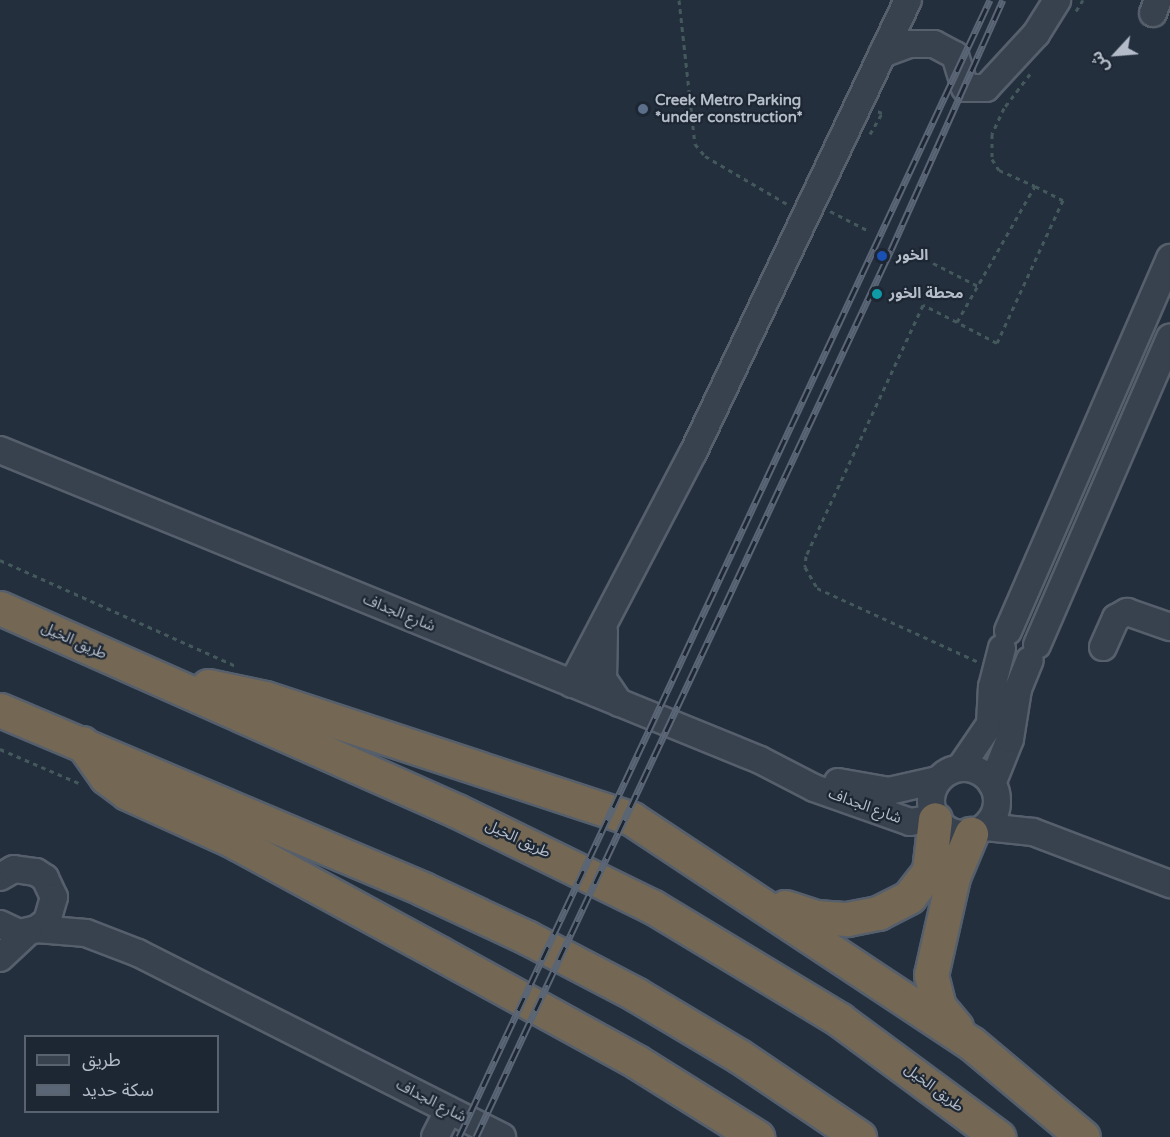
<!DOCTYPE html>
<html>
<head>
<meta charset="utf-8">
<style>
  body { margin:0 }
  #map { position:relative; width:1170px; height:1137px; overflow:hidden; background:#242f3e; font-family:"Varela Round","Noto Sans Arabic",sans-serif }
  div>[style] { position:absolute }
  .path>* { height:3px; margin-top:-1.5px; transform-origin:0; background:repeating-linear-gradient(90deg,#44595c 0 4.5px,transparent 0 9px) }
  .roads { filter:drop-shadow(2px 0 #565f6c) drop-shadow(-2px 0 #565f6c) drop-shadow(0 2px #565f6c) drop-shadow(0 -2px #565f6c) }
  .minor>* { height:26px; margin:-13px; padding:0 13px; transform-origin:13px; border-radius:13px; background:#38414e }
  .minor>.ring { margin:-13px; padding:0; box-sizing:content-box; background:none; border:26px solid #38414e; border-radius:50% }
  .highway>* { height:33px; margin:-16.5px; padding:0 16.5px; transform-origin:16.5px; border-radius:16.5px; background:#746855 }
  .rail>* { height:7px; margin-top:-3.5px; transform-origin:0; background:repeating-linear-gradient(90deg,#1d2633 0 14px,#5a6575 0 28px); box-sizing:border-box; border-block:2px solid #5a6575 }
  .dots>* { width:16px; height:16px; translate:-50% -50%; box-sizing:border-box; border:3px solid #1d2633; border-radius:50% }
  span { translate:-50% -50%; white-space:nowrap; text-align:center; line-height:1.15; -webkit-text-stroke:4.5px #1d2633; paint-order:stroke }
  .poi-label { font-size:15px; color:#b4bcc9; font-weight:700 }
  .left { translate:0 -50%; text-align:left }
  .street-label { font-size:15px; color:#b4bcc9 }
  .legend { position:absolute; left:24px; top:1035px; width:195px; height:78px; box-sizing:border-box; background:#1d2633; border:2px solid #59626f; margin:0; padding:8px 10px; list-style:none; font-size:18px; color:#b4bcc9 }
  .legend li { display:flex; align-items:center; gap:12px; height:30px }
  .legend b { width:30px; border:2px solid #59626f }
  .north { position:absolute; left:1086px; top:24px; width:60px; height:60px; -webkit-text-stroke:4px #1d2633; paint-order:stroke; rotate:244deg; font-size:16px; font-weight:700; line-height:24px; text-align:center; color:#b4bcc9 }
  .north::after { content:''; display:block; margin:auto; width:21px; height:27px; background:#b4bcc9; clip-path:polygon(50% 0,100% 100%,50% 72%,0 100%) }
</style>
</head>
<body>
<div id="map">
  <div class="path">
    <div style="left:679px;top:0;width:145px;rotate:83.7deg"></div>
    <div style="left:695px;top:144px;width:16px;rotate:50deg"></div>
    <div style="left:705px;top:156px;width:97px;rotate:30.3deg"></div>
    <div style="left:1076px;top:11px;width:13px;rotate:-58deg"></div>
    <div style="left:1030px;top:74px;width:43px;rotate:127.4deg"></div>
    <div style="left:1004px;top:108px;width:29px;rotate:115deg"></div>
    <div style="left:992px;top:134px;width:25px;rotate:90deg"></div>
    <div style="left:992px;top:159px;width:13px;rotate:58deg"></div>
    <div style="left:999px;top:170px;width:39px;rotate:24deg"></div>
    <div style="left:1035px;top:186px;width:31px;rotate:27deg"></div>
    <div style="left:1063px;top:200px;width:157px;rotate:114.8deg"></div>
    <div style="left:997px;top:343px;width:45px;rotate:-152.3deg"></div>
    <div style="left:957px;top:322px;width:157px;rotate:-60.2deg"></div>
    <div style="left:870px;top:134px;width:24px;rotate:-60deg"></div>
    <div style="left:882px;top:113px;width:5px;rotate:-158deg"></div>
    <div style="left:830px;top:211px;width:44px;rotate:27.1deg"></div>
    <div style="left:933px;top:263px;width:51px;rotate:27.1deg"></div>
    <div style="left:957px;top:322px;width:38px;rotate:-153deg"></div>
    <div style="left:923px;top:305px;width:277px;rotate:115deg"></div>
    <div style="left:806px;top:556px;width:11px;rotate:95deg"></div>
    <div style="left:805px;top:567px;width:24px;rotate:60deg"></div>
    <div style="left:817px;top:588px;width:178px;rotate:24.6deg"></div>
    <div style="left:0;top:560px;width:259px;rotate:24.2deg"></div>
    <div style="left:0;top:749px;width:88px;rotate:23.4deg"></div>
  </div>
  <div class="roads">
    <div class="minor">
      <div style="left:1153px;top:13px;width:14px;rotate:-69deg"></div>
      <div style="left:882px;top:54px;width:29px;rotate:-20deg"></div>
      <div style="left:909px;top:44px;width:25px"></div>
      <div style="left:934px;top:44px;width:24px;rotate:28deg"></div>
      <div style="left:955px;top:55px;width:34px;rotate:73deg"></div>
      <div style="left:965px;top:88px;width:21px"></div>
      <div style="left:986px;top:88px;width:74px;rotate:-47.2deg"></div>
      <div style="left:1036px;top:34px;width:40px;rotate:-58deg"></div>
      <div style="left:0;top:450px;width:821px;rotate:22.19deg"></div>
      <div style="left:760px;top:760px;width:61px;rotate:27.4deg"></div>
      <div style="left:814px;top:788px;width:102px;rotate:19.5deg"></div>
      <div style="left:910px;top:822px;width:25px;rotate:-9deg"></div>
      <div style="left:604px;top:631px;width:48px;rotate:91.2deg"></div>
      <div style="left:603px;top:679px;width:29px;rotate:56deg"></div>
      <div style="left:1008px;top:631px;width:407px;rotate:-66.5deg"></div>
      <div style="left:1037px;top:645px;width:335px;rotate:-66.6deg"></div>
      <div style="left:1103px;top:647px;width:32px;rotate:-66deg"></div>
      <div style="left:1116px;top:618px;width:13px;rotate:-29deg"></div>
      <div style="left:1127px;top:612px;width:46px;rotate:19.2deg"></div>
      <div style="left:572px;top:684px;width:261px;rotate:-62.4deg"></div>
      <div style="left:693px;top:453px;width:501px;rotate:-64.61deg"></div>
      <div class="ring" style="left:931px;top:768px;width:40px;height:40px"></div>
      <div style="left:960px;top:768px;width:53px;rotate:-55.7deg"></div>
      <div style="left:990px;top:724px;width:37px;rotate:-87deg"></div>
      <div style="left:992px;top:687px;width:40px;rotate:-75.6deg"></div>
      <div style="left:838px;top:782px;width:52px;rotate:10deg"></div>
      <div style="left:889px;top:791px;width:49px;rotate:-12.9deg"></div>
      <div style="left:992px;top:784px;width:48px;rotate:-68.2deg"></div>
      <div style="left:1010px;top:739px;width:51px;rotate:-80.9deg"></div>
      <div style="left:1018px;top:689px;width:31px;rotate:-68deg"></div>
      <div style="left:986px;top:827px;width:47px;rotate:6.1deg"></div>
      <div style="left:1033px;top:832px;width:147px;rotate:20.8deg"></div>
      <div style="left:0;top:877px;width:16px;rotate:-30deg"></div>
      <div style="left:14px;top:869px;width:22px;rotate:8deg"></div>
      <div style="left:36px;top:872px;width:11px;rotate:34deg"></div>
      <div style="left:45px;top:878px;width:21px;rotate:65deg"></div>
      <div style="left:54px;top:897px;width:25px;rotate:106deg"></div>
      <div style="left:47px;top:921px;width:13px;rotate:141deg"></div>
      <div style="left:37px;top:929px;width:18px;rotate:167deg"></div>
      <div style="left:19px;top:933px;width:21px;rotate:-155deg"></div>
      <div style="left:37px;top:929px;width:49px;rotate:4.7deg"></div>
      <div style="left:86px;top:933px;width:56px;rotate:21deg"></div>
      <div style="left:138px;top:953px;width:408px;rotate:26.8deg"></div>
      <div style="left:0;top:958px;width:38px;rotate:-43deg"></div>
      <div style="left:435px;top:1137px;width:30px;rotate:-63deg"></div>
    </div>
    <div class="highway">
      <div style="left:0;top:608px;width:500px;rotate:23.95deg"></div>
      <div style="left:457px;top:811px;width:218px;rotate:26.1deg"></div>
      <div style="left:653px;top:907px;width:218px;rotate:31.1deg"></div>
      <div style="left:840px;top:1020px;width:197px;rotate:36.5deg"></div>
      <div style="left:208px;top:686px;width:58px;rotate:11.9deg"></div>
      <div style="left:265px;top:698px;width:386px;rotate:18.2deg"></div>
      <div style="left:632px;top:819px;width:406px;rotate:33.5deg"></div>
      <div style="left:971px;top:1043px;width:146px;rotate:40deg"></div>
      <div style="left:0;top:710px;width:459px;rotate:22.9deg"></div>
      <div style="left:423px;top:889px;width:116px;rotate:25deg"></div>
      <div style="left:528px;top:938px;width:121px;rotate:27.6deg"></div>
      <div style="left:635px;top:994px;width:121px;rotate:30.8deg"></div>
      <div style="left:739px;top:1056px;width:145px;rotate:34deg"></div>
      <div style="left:82px;top:743px;width:42px;rotate:54.8deg"></div>
      <div style="left:106px;top:777px;width:26px;rotate:37deg"></div>
      <div style="left:127px;top:793px;width:114px;rotate:24.3deg"></div>
      <div style="left:231px;top:840px;width:237px;rotate:28.5deg"></div>
      <div style="left:439px;top:953px;width:226px;rotate:28.8deg"></div>
      <div style="left:637px;top:1062px;width:142px;rotate:32deg"></div>
      <div style="left:785px;top:907px;width:33px;rotate:18deg"></div>
      <div style="left:816px;top:917px;width:31px;rotate:4deg"></div>
      <div style="left:847px;top:919px;width:32px;rotate:-11deg"></div>
      <div style="left:878px;top:913px;width:35px;rotate:-27deg"></div>
      <div style="left:909px;top:897px;width:33px;rotate:-52deg"></div>
      <div style="left:929px;top:871px;width:52px;rotate:-83.4deg"></div>
      <div style="left:956px;top:1027px;width:26px;rotate:-130deg"></div>
      <div style="left:939px;top:1007px;width:33px;rotate:-104deg"></div>
      <div style="left:931px;top:975px;width:100px;rotate:-77.3deg"></div>
      <div style="left:953px;top:877px;width:47px;rotate:-67.3deg"></div>
    </div>
  </div>
  <div class="rail">
    <div style="left:459px;top:1137px;width:1255px;rotate:-64.97deg"></div>
    <div style="left:476px;top:1137px;width:979px;rotate:-64.93deg"></div>
    <div style="left:891px;top:250px;width:274px;rotate:-65.9deg"></div>
  </div>
  <div class="dots">
    <div style="left:643px;top:109px;background:#5c6f8a"></div>
    <div style="left:882px;top:256px;background:#1a4fb4"></div>
    <div style="left:877px;top:294px;background:#0f9aa8"></div>
  </div>
  <div class="poi-label">
    <span class="left" style="left:655px;top:109px">Creek Metro Parking<br>*under construction*</span>
    <span class="left" style="left:896px;top:256px">الخور</span>
    <span class="left" style="left:889px;top:294px">محطة الخور</span>
  </div>
  <div class="street-label">
    <span style="left:399px;top:613px;rotate:22deg">شارع الجداف</span>
    <span style="left:74px;top:641px;rotate:24deg">طريق الخيل</span>
    <span style="left:865px;top:806px;rotate:20deg">شارع الجداف</span>
    <span style="left:518px;top:839px;rotate:25deg">طريق الخيل</span>
    <span style="left:934px;top:1088px;rotate:37deg">طريق الخيل</span>
    <span style="left:431px;top:1101px;rotate:27deg">شارع الجداف</span>
  </div>
  <ul class="legend">
  <li><b style="height:8px;background:#38414e"></b>طريق</li>
  <li><b style="height:8px;background:#5a6575"></b>سكة حديد</li>
  </ul>
  <div class="north">ش</div>
</div>
</body>
</html>
